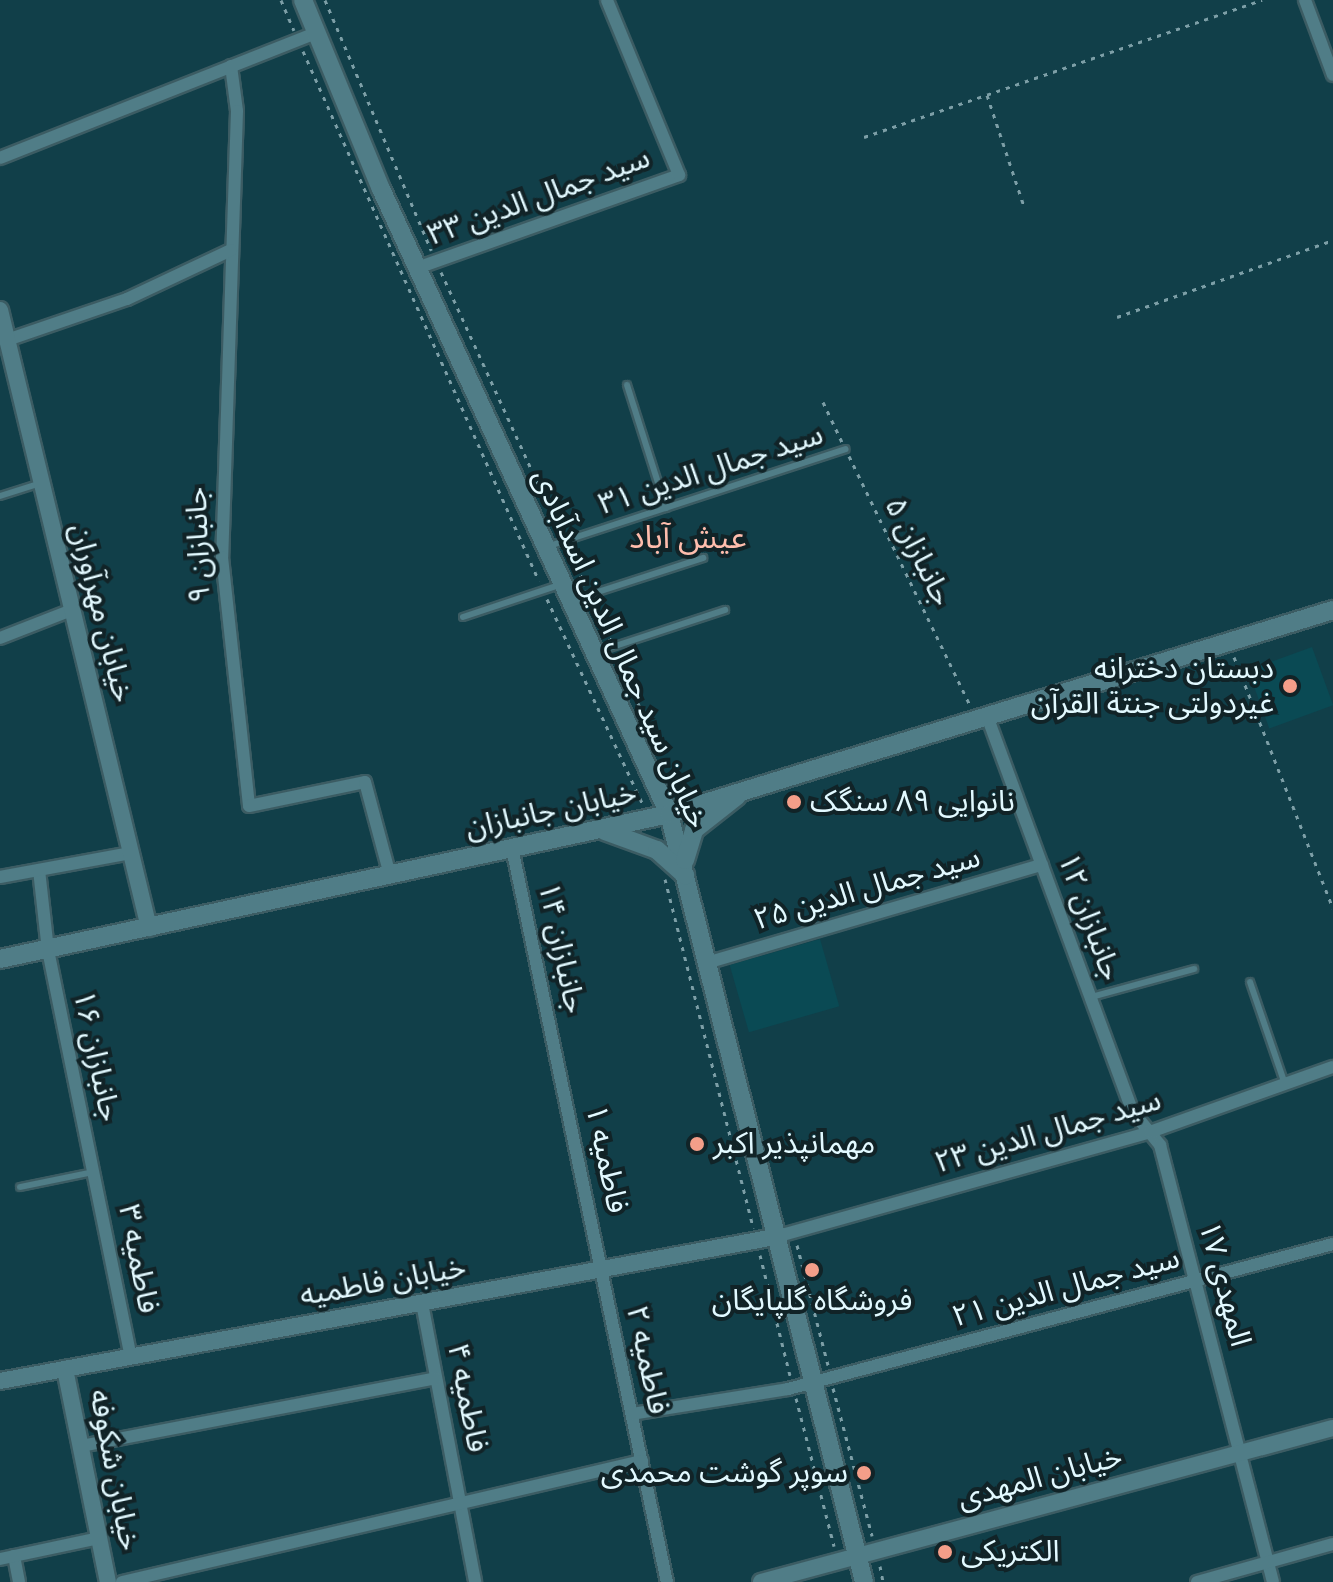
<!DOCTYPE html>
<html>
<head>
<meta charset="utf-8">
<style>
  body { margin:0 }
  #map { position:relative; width:1333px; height:1582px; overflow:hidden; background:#113f49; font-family:Spectral,"Noto Sans Arabic",serif }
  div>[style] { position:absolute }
  .built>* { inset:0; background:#0a4a54; transform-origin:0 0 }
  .path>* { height:3px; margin-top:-1.5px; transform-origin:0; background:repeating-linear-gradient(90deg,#7d9fa7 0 4px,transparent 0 10px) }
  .roads { filter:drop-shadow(2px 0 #3c5c63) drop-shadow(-2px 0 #3c5c63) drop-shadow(0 2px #3c5c63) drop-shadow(0 -2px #3c5c63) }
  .service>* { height:6px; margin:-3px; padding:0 3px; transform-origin:3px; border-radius:3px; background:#507d87 }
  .minor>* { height:12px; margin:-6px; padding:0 6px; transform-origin:6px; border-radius:6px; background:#507d87 }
  .tertiary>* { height:16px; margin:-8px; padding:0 8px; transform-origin:8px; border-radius:8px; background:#507d87 }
  .secondary>* { height:18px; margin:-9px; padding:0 9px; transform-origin:9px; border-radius:9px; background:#507d87 }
  .dots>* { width:22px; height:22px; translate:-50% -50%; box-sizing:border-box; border:4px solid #112327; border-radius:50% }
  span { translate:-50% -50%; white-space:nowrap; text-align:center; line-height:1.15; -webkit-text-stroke:8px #112327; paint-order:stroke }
  .street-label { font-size:30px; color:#e2f9ff }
  .poi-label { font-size:30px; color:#e2f9ff }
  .right { translate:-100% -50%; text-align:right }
  .left { translate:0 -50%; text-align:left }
  .neighbourhood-label { font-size:32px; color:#ffbdad }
</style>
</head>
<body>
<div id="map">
  <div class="built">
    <div style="left:1312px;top:647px;width:62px;height:68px;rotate:70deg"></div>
    <div style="left:820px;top:939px;width:70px;height:94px;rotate:74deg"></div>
  </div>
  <div class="path">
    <div style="left:281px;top:0;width:33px;rotate:67deg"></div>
    <div style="left:325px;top:0;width:272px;rotate:67deg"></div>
    <div style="left:303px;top:51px;width:580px;rotate:66deg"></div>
    <div style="left:987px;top:95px;width:117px;rotate:71.6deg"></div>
    <div style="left:864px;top:137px;width:421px;rotate:-19deg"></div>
    <div style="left:441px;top:272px;width:288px;rotate:65.4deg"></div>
    <div style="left:1117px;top:317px;width:229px;rotate:-19.6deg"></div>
    <div style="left:823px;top:402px;width:44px;rotate:64.6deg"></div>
    <div style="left:849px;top:456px;width:277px;rotate:64.1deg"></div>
    <div style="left:568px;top:548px;width:41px;rotate:65.3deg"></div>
    <div style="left:547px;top:599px;width:225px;rotate:65deg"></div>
    <div style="left:593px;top:602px;width:41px;rotate:65.3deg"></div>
    <div style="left:618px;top:657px;width:93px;rotate:66.5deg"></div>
    <div style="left:1234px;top:657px;width:270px;rotate:68.5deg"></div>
    <div style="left:665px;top:879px;width:360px;rotate:75.8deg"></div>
    <div style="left:797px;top:1245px;width:124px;rotate:75.5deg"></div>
    <div style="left:760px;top:1255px;width:124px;rotate:76deg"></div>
    <div style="left:833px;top:1388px;width:153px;rotate:75.2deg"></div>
    <div style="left:796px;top:1398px;width:153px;rotate:75.6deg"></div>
    <div style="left:880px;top:1566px;width:16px;rotate:79deg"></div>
  </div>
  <div class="roads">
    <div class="service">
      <div style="left:627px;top:385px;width:129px;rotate:72.4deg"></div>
      <div style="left:0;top:496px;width:43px;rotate:-17.6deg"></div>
      <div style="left:549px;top:546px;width:312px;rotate:-18.1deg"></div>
      <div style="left:573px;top:600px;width:137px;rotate:-17.9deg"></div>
      <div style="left:463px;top:617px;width:101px;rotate:-18.4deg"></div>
      <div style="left:597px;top:652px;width:135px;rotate:-18.2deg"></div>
      <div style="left:1250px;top:982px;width:108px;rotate:71.1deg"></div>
      <div style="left:1091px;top:997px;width:107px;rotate:-15.2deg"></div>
      <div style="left:20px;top:1187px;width:75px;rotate:-11.6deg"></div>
    </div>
    <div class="minor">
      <div style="left:1305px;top:0;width:80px;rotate:69.5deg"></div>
      <div style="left:231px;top:66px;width:45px;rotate:82.4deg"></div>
      <div style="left:237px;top:111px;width:446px;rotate:91.9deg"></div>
      <div style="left:222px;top:557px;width:250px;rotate:83.8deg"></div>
      <div style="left:249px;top:806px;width:118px;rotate:-11.7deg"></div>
      <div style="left:365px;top:782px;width:96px;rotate:75deg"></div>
      <div style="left:0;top:158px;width:340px;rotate:-21.6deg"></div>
      <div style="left:417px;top:268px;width:278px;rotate:-19.5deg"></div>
      <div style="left:679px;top:175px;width:189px;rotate:-112.4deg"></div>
      <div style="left:7px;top:340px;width:127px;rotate:-18.9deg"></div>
      <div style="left:127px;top:299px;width:115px;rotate:-25.2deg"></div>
      <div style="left:0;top:638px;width:77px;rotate:-21.3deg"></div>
      <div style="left:987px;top:716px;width:422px;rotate:69.8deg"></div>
      <div style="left:1133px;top:1112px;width:43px;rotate:50.7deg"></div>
      <div style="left:1160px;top:1145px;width:451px;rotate:75.5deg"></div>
      <div style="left:512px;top:848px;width:750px;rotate:78.08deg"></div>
      <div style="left:39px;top:870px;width:81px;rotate:83.6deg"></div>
      <div style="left:48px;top:950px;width:415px;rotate:78.5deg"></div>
      <div style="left:0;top:877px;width:133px;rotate:-10.4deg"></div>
      <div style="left:706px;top:963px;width:350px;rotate:-16.3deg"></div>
      <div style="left:775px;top:1237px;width:389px;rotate:-15.6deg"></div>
      <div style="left:1150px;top:1132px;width:194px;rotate:-19.6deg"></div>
      <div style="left:422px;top:1303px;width:284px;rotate:79.2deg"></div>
      <div style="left:632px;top:1414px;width:158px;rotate:-9.1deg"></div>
      <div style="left:788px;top:1389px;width:564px;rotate:-14.9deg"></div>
      <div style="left:81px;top:1446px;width:361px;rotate:-10.8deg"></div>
      <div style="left:14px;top:1556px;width:26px;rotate:79deg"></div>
      <div style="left:0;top:1559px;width:102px;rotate:-11.9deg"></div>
      <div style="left:122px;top:1582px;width:534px;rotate:-13.1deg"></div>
      <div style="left:1197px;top:1582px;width:141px;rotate:-15.6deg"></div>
    </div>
    <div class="tertiary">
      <div style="left:0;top:310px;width:636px;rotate:76.44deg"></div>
      <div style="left:65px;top:1369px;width:217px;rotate:78.6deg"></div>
      <div style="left:0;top:1381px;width:788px;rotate:-10.53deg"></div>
      <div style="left:761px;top:1582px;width:592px;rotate:-15.07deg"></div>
    </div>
    <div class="secondary">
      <div style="left:303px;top:0;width:204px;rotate:67.6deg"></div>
      <div style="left:381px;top:189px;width:688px;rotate:65.26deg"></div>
      <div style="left:669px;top:814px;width:792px;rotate:75.75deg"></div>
      <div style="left:605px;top:831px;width:55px;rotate:20.1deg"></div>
      <div style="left:657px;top:850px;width:38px;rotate:42deg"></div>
      <div style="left:685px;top:860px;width:31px;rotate:-73deg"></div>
      <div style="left:694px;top:830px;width:55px;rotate:-38.3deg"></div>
      <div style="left:0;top:959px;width:685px;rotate:-12.23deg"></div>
      <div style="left:669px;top:814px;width:695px;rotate:-17.08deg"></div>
    </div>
  </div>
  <div class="dots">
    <div style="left:1290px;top:686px;background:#f49e89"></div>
    <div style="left:794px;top:802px;background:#f49e89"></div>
    <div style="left:697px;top:1144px;background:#f49e89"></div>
    <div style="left:812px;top:1270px;background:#f49e89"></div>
    <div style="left:864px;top:1473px;background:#f49e89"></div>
    <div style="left:945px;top:1552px;background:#f49e89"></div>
  </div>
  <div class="street-label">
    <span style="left:539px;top:197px;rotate:-20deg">سید جمال الدین ۳۳</span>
    <span style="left:711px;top:470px;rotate:-18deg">سید جمال الدین ۳۱</span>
    <span style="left:199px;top:545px;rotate:-92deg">جانبازان ۹</span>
    <span style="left:918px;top:552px;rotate:64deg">جانبازان ۵</span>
    <span style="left:101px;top:613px;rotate:76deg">خیابان مهرآوران</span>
    <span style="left:620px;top:649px;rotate:66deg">خیابان سید جمال الدین اسدآبادی</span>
    <span style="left:551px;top:811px;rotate:-12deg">خیابان جانبازان</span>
    <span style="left:867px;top:889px;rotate:-16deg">سید جمال الدین ۲۵</span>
    <span style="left:1089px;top:917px;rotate:70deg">جانبازان ۱۲</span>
    <span style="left:561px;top:948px;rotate:78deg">جانبازان ۱۴</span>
    <span style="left:96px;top:1056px;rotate:78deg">جانبازان ۱۶</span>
    <span style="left:1048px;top:1132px;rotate:-16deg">سید جمال الدین ۲۳</span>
    <span style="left:606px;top:1159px;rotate:78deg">فاطمیه ۱</span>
    <span style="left:138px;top:1259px;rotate:79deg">فاطمیه ۳</span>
    <span style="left:383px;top:1282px;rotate:-10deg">خیابان فاطمیه</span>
    <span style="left:1224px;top:1284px;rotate:75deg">المهدی ۱۷</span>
    <span style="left:1066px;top:1288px;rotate:-15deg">سید جمال الدین ۲۱</span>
    <span style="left:647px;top:1360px;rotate:78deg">فاطمیه ۲</span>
    <span style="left:467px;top:1398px;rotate:79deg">فاطمیه ۴</span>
    <span style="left:114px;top:1470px;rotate:79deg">خیابان شکوفه</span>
    <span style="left:1040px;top:1478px;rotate:-15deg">خیابان المهدی</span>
  </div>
  <div class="poi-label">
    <span class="right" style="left:1274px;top:686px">دبستان دخترانه<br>غیردولتی جنتة القرآن</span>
    <span class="left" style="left:810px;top:802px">نانوایی ۸۹ سنگک</span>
    <span class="left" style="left:713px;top:1144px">مهمانپذیر اکبر</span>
    <span style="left:812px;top:1301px">فروشگاه گلپایگان</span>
    <span class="right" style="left:848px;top:1473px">سوپر گوشت محمدی</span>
    <span class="left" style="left:961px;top:1552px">الکتریکی</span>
  </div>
  <div class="neighbourhood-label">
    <span style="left:688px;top:539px">عیش آباد</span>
  </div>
</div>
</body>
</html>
